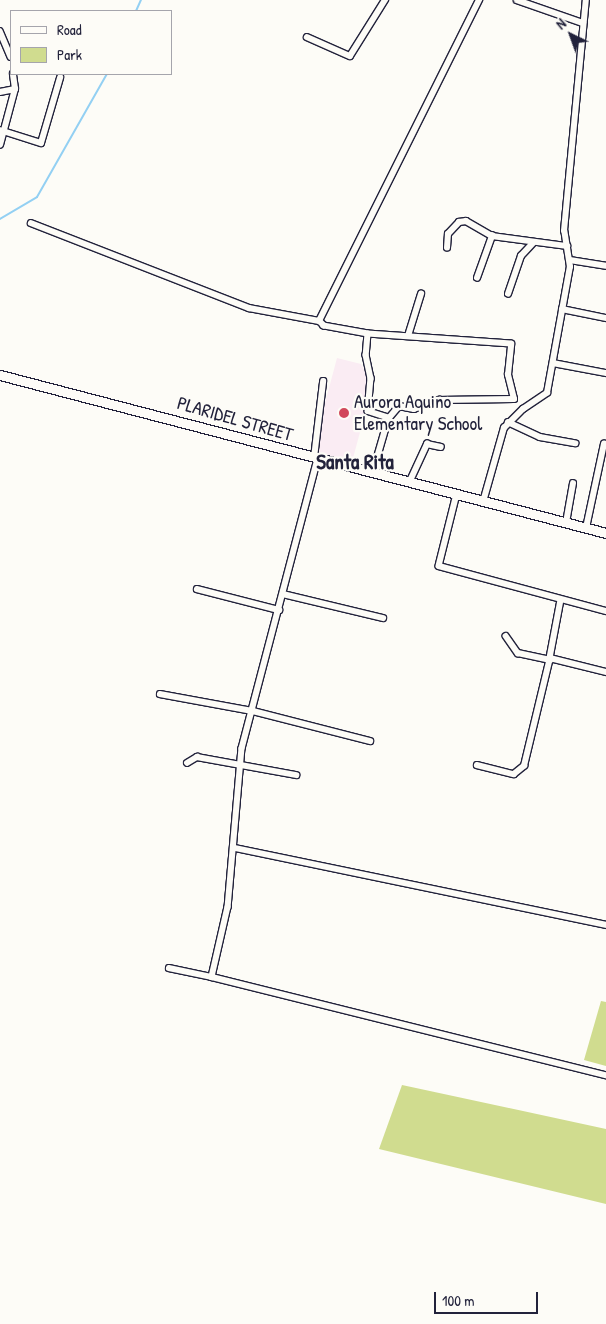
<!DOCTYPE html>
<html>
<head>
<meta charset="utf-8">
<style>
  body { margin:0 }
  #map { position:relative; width:606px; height:1324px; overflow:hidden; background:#fdfcf7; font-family:"Patrick Hand",sans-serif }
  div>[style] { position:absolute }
  .built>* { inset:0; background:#faecf3 }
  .green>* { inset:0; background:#d0dc8f }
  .stream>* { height:2px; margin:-1px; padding:0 1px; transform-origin:1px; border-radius:1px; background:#93d0f3 }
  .roads { filter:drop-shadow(1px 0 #22223b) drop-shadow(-1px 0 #22223b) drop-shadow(0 1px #22223b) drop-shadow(0 -1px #22223b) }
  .street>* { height:5.5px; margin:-2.75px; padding:0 2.75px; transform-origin:2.75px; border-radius:2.75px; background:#fdfcf7 }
  .secondary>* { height:9px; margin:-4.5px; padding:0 4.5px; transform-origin:4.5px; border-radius:4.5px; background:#fdfcf7 }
  .dots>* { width:14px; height:14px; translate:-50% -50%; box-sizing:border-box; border:2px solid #fdfcf7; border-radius:50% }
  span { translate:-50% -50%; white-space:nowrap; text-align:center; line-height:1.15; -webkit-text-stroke:4.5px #fdfcf7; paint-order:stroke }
  .poi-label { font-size:19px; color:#22223b }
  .left { translate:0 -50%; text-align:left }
  .street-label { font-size:19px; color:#22223b }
  .quarter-label { font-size:21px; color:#22223b; font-weight:700 }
  .legend { position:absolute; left:10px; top:10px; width:162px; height:65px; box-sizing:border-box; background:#fdfcf7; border:1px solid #a5a5ac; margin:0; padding:6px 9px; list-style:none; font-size:15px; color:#22223b }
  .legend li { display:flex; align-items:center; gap:10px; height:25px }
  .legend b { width:25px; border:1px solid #a5a5ac }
  .north { position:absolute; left:546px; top:10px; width:50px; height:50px; -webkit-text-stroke:4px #fdfcf7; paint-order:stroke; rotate:318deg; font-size:14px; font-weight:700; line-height:20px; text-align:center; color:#22223b }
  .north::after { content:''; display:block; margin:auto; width:18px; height:22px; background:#22223b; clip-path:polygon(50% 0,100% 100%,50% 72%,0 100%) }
  .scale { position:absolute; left:434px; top:1292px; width:104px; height:22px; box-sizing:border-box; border:2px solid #22223b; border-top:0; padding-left:6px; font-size:15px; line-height:18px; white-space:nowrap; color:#22223b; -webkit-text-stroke:4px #fdfcf7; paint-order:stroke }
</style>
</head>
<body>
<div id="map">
  <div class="built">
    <div style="clip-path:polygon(337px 358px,361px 364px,368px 378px,367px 406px,352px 462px,312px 452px)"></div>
  </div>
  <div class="green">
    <div style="clip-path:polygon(601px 1001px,606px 1002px,606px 1066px,584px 1060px)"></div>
    <div style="clip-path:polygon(402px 1085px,606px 1129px,606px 1204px,379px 1149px)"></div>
  </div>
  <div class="stream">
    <div style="left:136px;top:11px;width:12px;rotate:-66deg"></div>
    <div style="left:0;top:219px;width:43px;rotate:-30.7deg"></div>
    <div style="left:37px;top:197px;width:142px;rotate:-60.4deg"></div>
  </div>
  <div class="roads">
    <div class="street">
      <div style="left:517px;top:0;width:70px;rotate:19.2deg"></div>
      <div style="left:0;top:31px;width:28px;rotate:67deg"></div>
      <div style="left:307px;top:37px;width:47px;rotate:23.8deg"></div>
      <div style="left:350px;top:56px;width:66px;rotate:-58deg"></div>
      <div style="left:0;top:92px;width:15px;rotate:-11deg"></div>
      <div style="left:15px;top:89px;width:15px;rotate:-98deg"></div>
      <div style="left:0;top:130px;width:43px;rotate:17.6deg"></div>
      <div style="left:41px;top:143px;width:68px;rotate:-73.7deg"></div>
      <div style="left:0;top:145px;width:58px;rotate:-75deg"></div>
      <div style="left:31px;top:223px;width:234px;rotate:21.3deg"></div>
      <div style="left:249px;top:308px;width:71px;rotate:10.5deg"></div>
      <div style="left:447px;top:248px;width:14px;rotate:-86deg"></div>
      <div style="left:448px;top:234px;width:16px;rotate:-47deg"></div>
      <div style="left:459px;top:222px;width:7px;rotate:-8deg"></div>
      <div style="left:466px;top:221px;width:30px;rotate:30deg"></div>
      <div style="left:570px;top:260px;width:36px;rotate:9deg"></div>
      <div style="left:477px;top:278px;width:45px;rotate:-70.3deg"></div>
      <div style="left:492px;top:236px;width:76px;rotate:7.6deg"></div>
      <div style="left:508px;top:294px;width:40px;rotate:-71.1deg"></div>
      <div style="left:521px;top:256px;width:18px;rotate:-47deg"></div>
      <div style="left:562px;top:309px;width:45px;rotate:11.6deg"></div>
      <div style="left:368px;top:334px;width:21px;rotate:95deg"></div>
      <div style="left:366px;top:355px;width:24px;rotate:78deg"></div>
      <div style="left:371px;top:378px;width:33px;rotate:95deg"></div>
      <div style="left:368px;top:411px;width:22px;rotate:18deg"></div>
      <div style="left:389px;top:418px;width:57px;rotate:106.2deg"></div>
      <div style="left:408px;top:336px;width:44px;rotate:-72.8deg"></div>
      <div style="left:553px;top:363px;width:54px;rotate:10.7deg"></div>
      <div style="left:389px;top:418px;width:16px;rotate:-50deg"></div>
      <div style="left:399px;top:406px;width:15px;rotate:11deg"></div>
      <div style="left:414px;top:409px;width:27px;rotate:-20deg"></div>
      <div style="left:439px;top:400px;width:75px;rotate:-0.8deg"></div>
      <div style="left:514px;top:399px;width:25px;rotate:-104deg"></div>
      <div style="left:508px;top:375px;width:31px;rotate:-84deg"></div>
      <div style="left:511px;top:344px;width:143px;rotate:-176deg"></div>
      <div style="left:368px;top:334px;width:45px;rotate:-169.7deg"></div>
      <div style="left:324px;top:326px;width:7px;rotate:-135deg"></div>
      <div style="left:319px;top:321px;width:359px;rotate:-63.5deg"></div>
      <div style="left:508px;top:422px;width:35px;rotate:25deg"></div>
      <div style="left:540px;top:437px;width:36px;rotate:10deg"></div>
      <div style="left:314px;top:458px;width:77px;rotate:-83.2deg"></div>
      <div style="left:318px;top:459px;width:299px;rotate:104.7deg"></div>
      <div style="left:242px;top:748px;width:160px;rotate:95deg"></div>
      <div style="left:228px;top:907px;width:72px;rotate:102.9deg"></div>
      <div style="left:212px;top:977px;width:406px;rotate:14deg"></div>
      <div style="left:410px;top:481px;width:41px;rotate:-65.3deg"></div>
      <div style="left:427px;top:444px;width:14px;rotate:12deg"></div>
      <div style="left:457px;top:494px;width:74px;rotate:104deg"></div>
      <div style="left:439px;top:566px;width:173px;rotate:15.1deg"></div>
      <div style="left:483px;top:502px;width:77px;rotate:-74.2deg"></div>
      <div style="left:504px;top:428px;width:27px;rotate:-45deg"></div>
      <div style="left:523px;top:409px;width:29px;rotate:-34deg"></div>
      <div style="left:547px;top:393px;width:128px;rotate:-79.7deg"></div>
      <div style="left:570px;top:267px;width:36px;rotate:-99deg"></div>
      <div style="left:564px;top:231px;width:232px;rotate:-84.6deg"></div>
      <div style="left:566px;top:523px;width:40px;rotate:-80deg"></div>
      <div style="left:586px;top:528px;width:86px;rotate:-77.9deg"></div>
      <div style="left:197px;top:589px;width:85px;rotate:14.4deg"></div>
      <div style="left:283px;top:594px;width:103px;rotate:13.5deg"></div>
      <div style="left:561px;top:600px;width:59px;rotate:100.7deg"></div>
      <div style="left:550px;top:658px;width:58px;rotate:14deg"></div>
      <div style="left:506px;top:636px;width:21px;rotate:55deg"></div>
      <div style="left:518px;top:653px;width:33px;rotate:12deg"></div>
      <div style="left:160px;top:694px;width:95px;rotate:10.4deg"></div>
      <div style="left:253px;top:711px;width:121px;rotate:14.4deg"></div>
      <div style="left:187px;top:763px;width:12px;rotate:-31deg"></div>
      <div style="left:197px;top:757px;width:101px;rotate:10.3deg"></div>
      <div style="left:477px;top:765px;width:38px;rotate:14deg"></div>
      <div style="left:514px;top:774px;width:13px;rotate:-39deg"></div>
      <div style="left:524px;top:766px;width:111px;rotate:-76.5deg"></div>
      <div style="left:235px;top:848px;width:379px;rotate:11.7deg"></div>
      <div style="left:169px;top:968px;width:44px;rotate:11.8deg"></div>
    </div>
    <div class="secondary">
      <div style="left:0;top:375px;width:626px;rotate:14.61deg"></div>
    </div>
  </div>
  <div class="dots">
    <div style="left:344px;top:413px;background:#d1495b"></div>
  </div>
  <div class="poi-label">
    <span class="left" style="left:354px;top:413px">Aurora Aquino<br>Elementary School</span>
  </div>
  <div class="street-label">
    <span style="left:235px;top:419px;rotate:16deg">PLARIDEL STREET</span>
  </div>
  <div class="quarter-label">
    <span style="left:355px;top:462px">Santa Rita</span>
  </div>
  <ul class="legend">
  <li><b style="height:6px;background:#fdfcf7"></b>Road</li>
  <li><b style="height:14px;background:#d0dc8f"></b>Park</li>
  </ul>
  <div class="north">N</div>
  <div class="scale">100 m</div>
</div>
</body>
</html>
